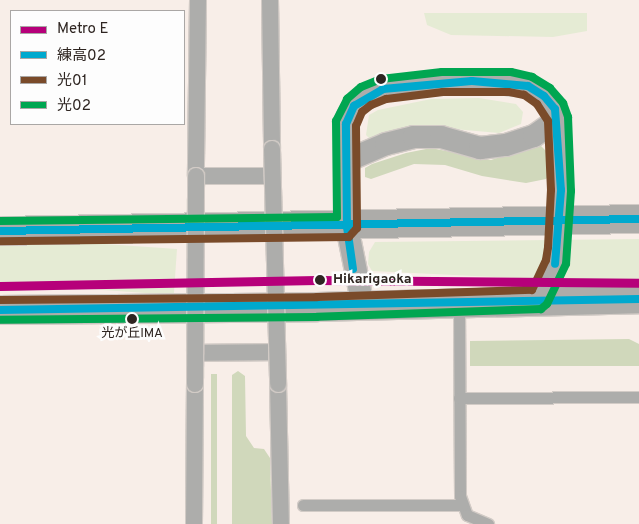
<!DOCTYPE html>
<html>
<head>
<meta charset="utf-8">
<style>
  body { margin:0 }
  #map { position:relative; width:639px; height:524px; overflow:hidden; background:#f8eee8; font-family:Overpass,"Noto Sans JP",sans-serif }
  div>[style] { position:absolute }
  .green>* { inset:0; background:#e5ebd4; transform-origin:0 0 }
  .forest>* { inset:0; background:#d0d8bb; transform-origin:0 0 }
  .roads { filter:drop-shadow(1px 0 #d2cbc6) drop-shadow(-1px 0 #d2cbc6) drop-shadow(0 1px #d2cbc6) drop-shadow(0 -1px #d2cbc6) }
  .service>* { height:11px; margin:-5.5px; padding:0 5.5px; transform-origin:5.5px; border-radius:5.5px; background:#adadab }
  .pedestrian>* { height:16px; margin:-8px; padding:0 8px; transform-origin:8px; border-radius:8px; background:#adadab }
  .minor>* { height:22px; margin:-11px; padding:0 11px; transform-origin:11px; border-radius:11px; background:#adadab }
  .secondary>* { height:28px; margin:-14px; padding:0 14px; transform-origin:14px; border-radius:14px; background:#adaca9 }
  .bridges { filter:drop-shadow(1px 0 #d2cbc6) drop-shadow(-1px 0 #d2cbc6) drop-shadow(0 1px #d2cbc6) drop-shadow(0 -1px #d2cbc6) }
  .pedestrian-bridge>* { height:16px; margin:-8px; padding:0 8px; transform-origin:8px; border-radius:8px; background:#adadab }
  .bus-1>* { height:8px; margin:-4px; padding:0 4px; transform-origin:4px; border-radius:4px; background:#00a9ce }
  .bus-2>* { height:8px; margin:-4px; padding:0 4px; transform-origin:4px; border-radius:4px; background:#7a4b2a }
  .bus-3>* { height:8px; margin:-4px; padding:0 4px; transform-origin:4px; border-radius:4px; background:#00a651 }
  .metro-1>* { height:9px; margin:-4.5px; padding:0 4.5px; transform-origin:4.5px; border-radius:4.5px; background:#b6007a }
  .dots>* { width:14px; height:14px; translate:-50% -50%; box-sizing:border-box; border:2px solid #fdfdfd; border-radius:50% }
  span { translate:-50% -50%; white-space:nowrap; text-align:center; line-height:1.15; -webkit-text-stroke:5px #fdfdfd; paint-order:stroke }
  .bus-label { font-size:13px; color:#2e2521 }
  .stop-label { font-size:14px; color:#2e2521; font-weight:700 }
  .left { translate:0 -50%; text-align:left }
  .legend { position:absolute; left:10px; top:10px; width:175px; height:115px; box-sizing:border-box; background:#fdfdfd; border:1px solid #aaa7a5; margin:0; padding:6px 9px; list-style:none; font-size:15px; color:#2e2521 }
  .legend li { display:flex; align-items:center; gap:10px; height:25px }
  .legend b { width:25px; border:1px solid #aaa7a5 }
</style>
</head>
<body>
<div id="map">
  <div class="green">
    <div style="clip-path:polygon(424px 13px,587px 13px,587px 31px,553px 37px,451px 35px,427px 25px)"></div>
    <div style="clip-path:polygon(479px 98px,516px 104px,523px 112px,521px 124px,499px 133px,420px 126px,370px 139px,366px 135px,369px 115px,378px 110px,431px 99px)"></div>
    <div style="clip-path:polygon(639px 239px,639px 284px,372px 271px,368px 264px,369px 252px,375px 242px)"></div>
    <div style="left:177px;top:249px;width:46px;height:177px;rotate:94deg"></div>
  </div>
  <div class="forest">
    <div style="clip-path:polygon(534px 146px,541px 146px,549px 154px,550px 175px,546px 179px,526px 183px,482px 176px,445px 165px,414px 164px,371px 179px,365px 177px,365px 168px,372px 164px,406px 153px,431px 148px,491px 160px)"></div>
    <div style="clip-path:polygon(629px 339px,639px 344px,639px 366px,470px 366px,470px 341px)"></div>
    <div style="clip-path:polygon(238px 371px,245px 376px,246px 436px,254px 448px,264px 449px,270px 458px,272px 524px,232px 524px,232px 375px)"></div>
    <div style="left:211px;top:374px;width:6px;height:150px"></div>
  </div>
  <div class="roads">
    <div class="service">
      <div style="left:459px;top:304px;width:192px;rotate:89.7deg"></div>
      <div style="left:460px;top:496px;width:20px;rotate:70deg"></div>
      <div style="left:467px;top:515px;width:23px;rotate:23deg"></div>
      <div style="left:459px;top:398px;width:180px;rotate:-0.3deg"></div>
      <div style="left:303px;top:505px;width:159px"></div>
    </div>
    <div class="pedestrian">
      <div style="left:198px;top:0;width:176px;rotate:90.7deg"></div>
      <div style="left:196px;top:176px;width:77px"></div>
      <div style="left:270px;top:0;width:149px;rotate:89.2deg"></div>
      <div style="left:195px;top:353px;width:82px;rotate:-0.7deg"></div>
      <div style="left:278px;top:384px;width:140px;rotate:88.8deg"></div>
      <div style="left:194px;top:524px;width:140px;rotate:-89.6deg"></div>
    </div>
    <div class="minor">
      <div style="left:346px;top:161px;width:43px;rotate:-23deg"></div>
      <div style="left:386px;top:144px;width:29px;rotate:-14deg"></div>
      <div style="left:414px;top:137px;width:27px"></div>
      <div style="left:441px;top:137px;width:41px;rotate:15.8deg"></div>
      <div style="left:480px;top:148px;width:26px;rotate:-7deg"></div>
      <div style="left:506px;top:145px;width:29px;rotate:-18deg"></div>
      <div style="left:534px;top:136px;width:29px;rotate:-35deg"></div>
      <div style="left:363px;top:306px;width:81px;rotate:-101.4deg"></div>
      <div style="left:347px;top:227px;width:111px;rotate:-89.5deg"></div>
      <div style="left:348px;top:116px;width:12px;rotate:-59deg"></div>
      <div style="left:354px;top:106px;width:16px;rotate:-40deg"></div>
      <div style="left:366px;top:96px;width:18px;rotate:-22deg"></div>
      <div style="left:383px;top:89px;width:89px;rotate:-5.1deg"></div>
      <div style="left:472px;top:81px;width:56px;rotate:5.1deg"></div>
      <div style="left:528px;top:86px;width:19px;rotate:32deg"></div>
      <div style="left:544px;top:96px;width:17px;rotate:50deg"></div>
      <div style="left:555px;top:109px;width:57px;rotate:84deg"></div>
      <div style="left:561px;top:166px;width:82px;rotate:92.1deg"></div>
      <div style="left:558px;top:248px;width:15px;rotate:98deg"></div>
      <div style="left:556px;top:263px;width:41px;rotate:115.9deg"></div>
    </div>
    <div class="secondary">
      <div style="left:0;top:231px;width:639px;rotate:-1.08deg"></div>
      <div style="left:0;top:310px;width:317px;rotate:-0.5deg"></div>
      <div style="left:317px;top:307px;width:322px;rotate:-1.4deg"></div>
    </div>
  </div>
  <div class="bridges">
    <div class="pedestrian-bridge">
      <div style="left:272px;top:149px;width:235px;rotate:88.5deg"></div>
      <div style="left:195px;top:384px;width:208px;rotate:-89.7deg"></div>
    </div>
  </div>
  <div class="bus-1">
    <div style="left:0;top:231px;width:639px;rotate:-1.08deg"></div>
    <div style="left:353px;top:269px;width:42px;rotate:-98.1deg"></div>
    <div style="left:347px;top:227px;width:103px;rotate:-90.6deg"></div>
    <div style="left:346px;top:124px;width:20px;rotate:-66deg"></div>
    <div style="left:354px;top:106px;width:34px;rotate:-30deg"></div>
    <div style="left:383px;top:89px;width:89px;rotate:-5.1deg"></div>
    <div style="left:472px;top:81px;width:56px;rotate:5.1deg"></div>
    <div style="left:528px;top:86px;width:19px;rotate:32deg"></div>
    <div style="left:544px;top:96px;width:17px;rotate:50deg"></div>
    <div style="left:555px;top:109px;width:81px;rotate:85.8deg"></div>
    <div style="left:561px;top:190px;width:74px;rotate:94.6deg"></div>
    <div style="left:0;top:310px;width:639px;rotate:-0.99deg"></div>
  </div>
  <div class="bus-2">
    <div style="left:0;top:300px;width:317px;rotate:-0.5deg"></div>
    <div style="left:317px;top:297px;width:215px;rotate:-1.9deg"></div>
    <div style="left:532px;top:290px;width:33px;rotate:-65deg"></div>
    <div style="left:546px;top:260px;width:13px;rotate:-81deg"></div>
    <div style="left:548px;top:247px;width:57px;rotate:-87deg"></div>
    <div style="left:551px;top:190px;width:69px;rotate:-92.5deg"></div>
    <div style="left:548px;top:121px;width:20px;rotate:-123deg"></div>
    <div style="left:537px;top:104px;width:16px;rotate:-145deg"></div>
    <div style="left:524px;top:95px;width:16px;rotate:-169deg"></div>
    <div style="left:508px;top:92px;width:65px;rotate:180deg"></div>
    <div style="left:443px;top:92px;width:57px;rotate:173deg"></div>
    <div style="left:386px;top:99px;width:16px;rotate:158deg"></div>
    <div style="left:371px;top:105px;width:11px;rotate:142deg"></div>
    <div style="left:362px;top:112px;width:15px;rotate:113deg"></div>
    <div style="left:356px;top:126px;width:102px;rotate:89.4deg"></div>
    <div style="left:357px;top:228px;width:12px;rotate:132deg"></div>
    <div style="left:349px;top:237px;width:349px;rotate:179.3deg"></div>
  </div>
  <div class="bus-3">
    <div style="left:0;top:221px;width:337px;rotate:-0.7deg"></div>
    <div style="left:337px;top:217px;width:96px;rotate:-90.6deg"></div>
    <div style="left:336px;top:121px;width:25px;rotate:-63deg"></div>
    <div style="left:347px;top:99px;width:18px;rotate:-41deg"></div>
    <div style="left:361px;top:87px;width:22px;rotate:-22deg"></div>
    <div style="left:381px;top:79px;width:61px;rotate:-6.5deg"></div>
    <div style="left:442px;top:72px;width:69px"></div>
    <div style="left:511px;top:72px;width:22px;rotate:13deg"></div>
    <div style="left:532px;top:77px;width:21px;rotate:31deg"></div>
    <div style="left:550px;top:88px;width:20px;rotate:49deg"></div>
    <div style="left:563px;top:103px;width:15px;rotate:70deg"></div>
    <div style="left:568px;top:117px;width:74px;rotate:87.7deg"></div>
    <div style="left:571px;top:191px;width:73px;rotate:93.9deg"></div>
    <div style="left:566px;top:264px;width:44px;rotate:115.4deg"></div>
    <div style="left:547px;top:304px;width:8px;rotate:140deg"></div>
    <div style="left:541px;top:309px;width:224px;rotate:178deg"></div>
    <div style="left:317px;top:317px;width:317px;rotate:179.5deg"></div>
  </div>
  <div class="metro-1">
    <div style="left:0;top:286px;width:317px;rotate:-1.1deg"></div>
    <div style="left:317px;top:280px;width:322px;rotate:0.5deg"></div>
  </div>
  <div class="dots">
    <div style="left:381px;top:79px;background:#2e2521"></div>
    <div style="left:320px;top:280px;background:#2e2521"></div>
    <div style="left:132px;top:319px;background:#2e2521"></div>
  </div>
  <div class="bus-label">
    <span style="left:132px;top:334px">光が丘IMA</span>
  </div>
  <div class="stop-label">
    <span class="left" style="left:333px;top:280px">Hikarigaoka</span>
  </div>
  <ul class="legend">
  <li><b style="height:6px;background:#b6007a"></b>Metro E</li>
  <li><b style="height:6px;background:#00a9ce"></b>練高02</li>
  <li><b style="height:6px;background:#7a4b2a"></b>光01</li>
  <li><b style="height:6px;background:#00a651"></b>光02</li>
  </ul>
</div>
</body>
</html>
